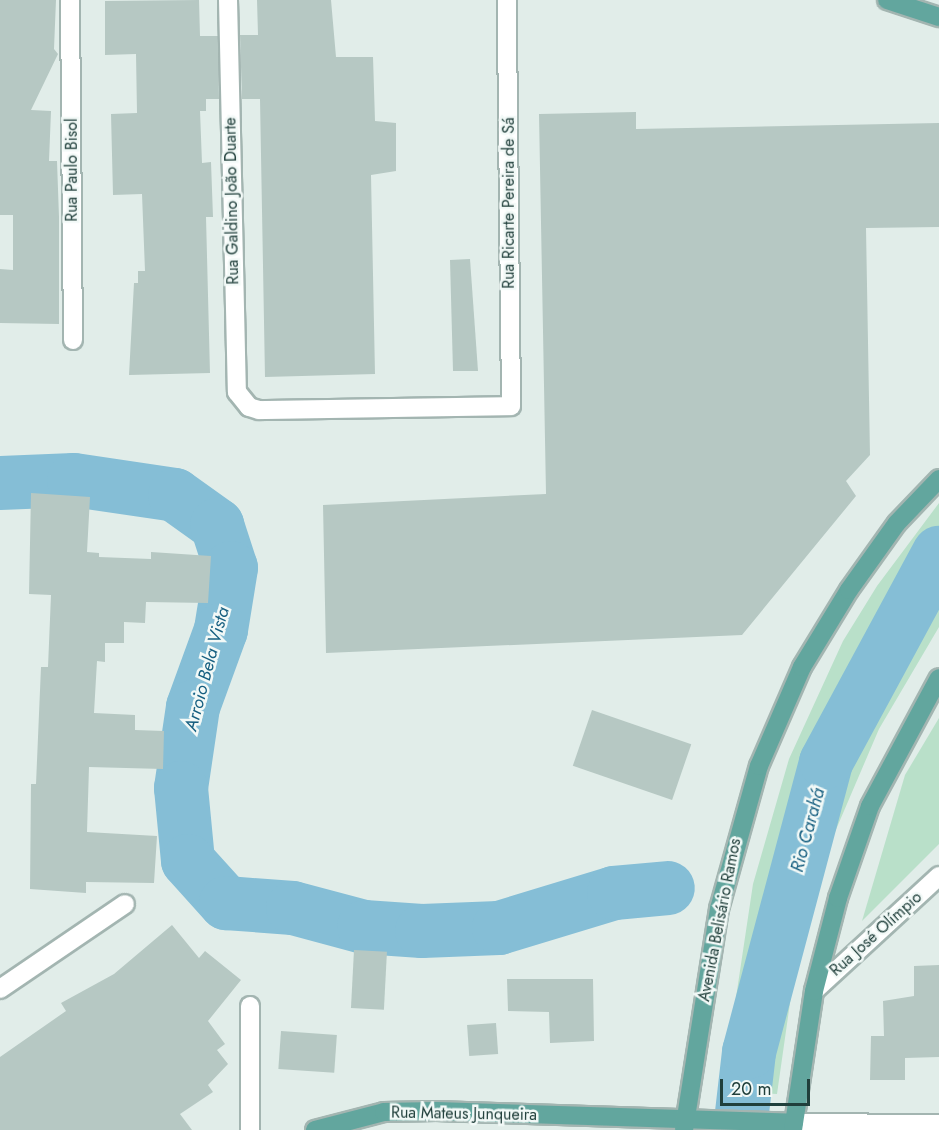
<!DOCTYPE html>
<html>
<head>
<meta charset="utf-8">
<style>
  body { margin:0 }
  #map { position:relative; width:939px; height:1130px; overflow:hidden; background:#e1ede9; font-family:Jost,sans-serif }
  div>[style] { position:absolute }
  .green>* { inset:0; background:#b9e0c9 }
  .river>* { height:54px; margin:-27px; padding:0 27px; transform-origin:27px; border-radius:27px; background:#85bed6 }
  .building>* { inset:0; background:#b6c8c3; transform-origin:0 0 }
  .roads { filter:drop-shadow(2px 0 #a3b5b1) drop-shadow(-2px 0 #a3b5b1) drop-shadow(0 2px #a3b5b1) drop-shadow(0 -2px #a3b5b1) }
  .minor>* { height:18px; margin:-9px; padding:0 9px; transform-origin:9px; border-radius:9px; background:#fff }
  .major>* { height:18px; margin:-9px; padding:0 9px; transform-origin:9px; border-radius:9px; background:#62a69e }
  span { translate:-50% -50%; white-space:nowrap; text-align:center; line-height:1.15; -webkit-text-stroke:5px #f2f9f7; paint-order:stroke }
  .street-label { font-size:16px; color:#203f3b }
  .water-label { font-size:18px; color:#165f80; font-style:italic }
  .scale { position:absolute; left:720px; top:1079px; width:90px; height:27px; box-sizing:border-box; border:3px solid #203f3b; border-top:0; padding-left:8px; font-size:18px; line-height:21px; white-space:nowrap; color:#203f3b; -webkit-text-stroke:4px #f2f9f7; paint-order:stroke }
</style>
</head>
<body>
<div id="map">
  <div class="green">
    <div style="clip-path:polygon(939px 503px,939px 627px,879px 729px,829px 846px,795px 968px,777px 1094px,722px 1091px,753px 884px,789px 759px,843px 641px,877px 586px)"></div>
    <div style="clip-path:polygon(939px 718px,939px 844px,862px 921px,905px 775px)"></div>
  </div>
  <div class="river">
    <div style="left:0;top:483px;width:74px;rotate:-2.3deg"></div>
    <div style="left:74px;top:480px;width:102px;rotate:8.4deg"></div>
    <div style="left:175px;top:495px;width:52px;rotate:35.5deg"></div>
    <div style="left:217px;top:525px;width:45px;rotate:72deg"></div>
    <div style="left:231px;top:568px;width:63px;rotate:99.2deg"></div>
    <div style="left:221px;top:630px;width:82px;rotate:110deg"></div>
    <div style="left:193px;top:707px;width:82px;rotate:98.4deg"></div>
    <div style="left:181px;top:788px;width:73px;rotate:84.5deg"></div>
    <div style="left:188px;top:861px;width:57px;rotate:47.9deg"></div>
    <div style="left:226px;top:903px;width:67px;rotate:4.3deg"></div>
    <div style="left:293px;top:908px;width:73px;rotate:15deg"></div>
    <div style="left:364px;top:927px;width:58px;rotate:3.9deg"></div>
    <div style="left:422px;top:931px;width:77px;rotate:-2.2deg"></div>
    <div style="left:499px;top:928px;width:120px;rotate:-16.9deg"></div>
    <div style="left:614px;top:893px;width:54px;rotate:-5.3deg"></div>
    <div style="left:740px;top:1130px;width:79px;rotate:-83.4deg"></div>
    <div style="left:749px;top:1052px;width:300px;rotate:-75.1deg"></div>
    <div style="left:826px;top:762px;width:238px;rotate:-61.6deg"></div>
  </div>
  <div class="building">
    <div style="clip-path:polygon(0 0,56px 0,54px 49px,58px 54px,31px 110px,51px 111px,49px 161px,57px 161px,59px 217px,59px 324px,0 323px,0 269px,13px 270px,13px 215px,0 215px)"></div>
    <div style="clip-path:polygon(199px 0,200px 36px,218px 36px,219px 99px,206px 99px,206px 111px,200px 111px,202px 163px,211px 162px,213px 217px,206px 217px,210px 373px,129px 375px,134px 283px,138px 283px,138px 271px,145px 271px,142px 194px,113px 195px,111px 114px,137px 113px,136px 54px,105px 55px,105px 1px)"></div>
    <div style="clip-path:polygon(257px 0,331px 0,336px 57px,373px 57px,375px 121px,396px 123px,396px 171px,371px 175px,375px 374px,265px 377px,260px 99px,242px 99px,240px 35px,258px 35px)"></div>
    <div style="clip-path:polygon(636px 112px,636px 129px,939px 123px,939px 227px,866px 228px,870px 455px,846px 481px,856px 496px,742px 635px,326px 653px,323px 505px,546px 494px,539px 114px)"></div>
    <div style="clip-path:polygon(470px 259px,478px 371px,453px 371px,450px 260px)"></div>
    <div style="clip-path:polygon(31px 493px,90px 497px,87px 552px,99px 553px,99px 557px,151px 559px,151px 552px,211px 556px,208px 603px,146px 602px,145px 623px,124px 622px,124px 643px,105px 643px,105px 662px,97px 661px,94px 713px,135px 715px,135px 730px,164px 731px,163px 769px,89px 767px,87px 832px,157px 836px,154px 883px,86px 882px,86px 893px,30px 889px,31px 784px,36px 784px,41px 667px,48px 667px,51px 595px,29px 594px)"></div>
    <div style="left:592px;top:710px;width:105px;height:59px;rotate:19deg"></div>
    <div style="clip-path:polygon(172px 925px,199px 958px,205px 951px,241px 980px,208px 1021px,225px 1044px,217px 1050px,228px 1064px,208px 1085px,213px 1092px,180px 1114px,192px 1130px,0 1130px,0 1057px,66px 1011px,61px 1003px,114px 974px)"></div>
    <div style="left:354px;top:950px;width:33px;height:58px;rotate:3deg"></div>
    <div style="clip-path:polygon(939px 965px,939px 1057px,905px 1058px,905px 1080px,870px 1080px,871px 1036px,884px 1036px,883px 1001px,914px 996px,914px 966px)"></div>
    <div style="clip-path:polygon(507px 979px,593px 979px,594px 1041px,550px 1043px,549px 1012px,508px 1011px)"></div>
    <div style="left:496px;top:1023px;width:31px;height:29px;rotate:86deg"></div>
    <div style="left:281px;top:1031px;width:56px;height:38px;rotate:4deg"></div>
  </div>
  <div class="roads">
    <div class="minor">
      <div style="left:70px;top:0;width:340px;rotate:89.5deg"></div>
      <div style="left:228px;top:0;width:392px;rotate:88.7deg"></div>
      <div style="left:237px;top:392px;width:19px;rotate:51deg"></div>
      <div style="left:249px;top:407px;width:10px;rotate:17deg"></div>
      <div style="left:259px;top:410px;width:252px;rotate:-0.9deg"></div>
      <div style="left:511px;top:406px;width:406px;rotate:-90.6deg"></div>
      <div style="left:0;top:989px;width:151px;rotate:-34.2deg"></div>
      <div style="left:814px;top:991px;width:170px;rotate:-42.6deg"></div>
      <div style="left:250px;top:1006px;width:124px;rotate:90deg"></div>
      <div style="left:794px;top:1123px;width:145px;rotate:0.4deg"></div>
    </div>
    <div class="major">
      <div style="left:887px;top:0;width:55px;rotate:18.1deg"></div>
      <div style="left:315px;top:1130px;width:71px;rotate:-14.6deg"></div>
      <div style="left:384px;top:1112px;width:52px;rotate:-1.1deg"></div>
      <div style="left:436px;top:1111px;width:358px;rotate:1.9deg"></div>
      <div style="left:684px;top:1130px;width:224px;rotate:-81deg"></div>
      <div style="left:719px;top:909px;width:148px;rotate:-74.4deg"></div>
      <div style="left:759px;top:766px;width:108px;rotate:-66.5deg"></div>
      <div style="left:802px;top:667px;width:90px;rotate:-58.6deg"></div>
      <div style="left:849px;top:590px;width:82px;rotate:-54.4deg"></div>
      <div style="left:897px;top:523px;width:61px;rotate:-46.3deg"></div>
      <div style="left:793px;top:1130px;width:141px;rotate:-81.4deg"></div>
      <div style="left:814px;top:991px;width:96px;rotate:-75.5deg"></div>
      <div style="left:838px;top:898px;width:97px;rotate:-70.8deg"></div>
      <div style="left:870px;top:806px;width:145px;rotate:-61.7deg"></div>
    </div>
  </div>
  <div class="street-label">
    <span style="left:72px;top:170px;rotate:-90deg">Rua Paulo Bisol</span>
    <span style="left:232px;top:201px;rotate:-91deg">Rua Galdino João Duarte</span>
    <span style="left:509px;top:203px;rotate:-90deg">Rua Ricarte Pereira de Sá</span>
    <span style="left:720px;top:920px;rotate:-79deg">Avenida Belisário Ramos</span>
    <span style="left:876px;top:934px;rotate:-42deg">Rua José Olímpio</span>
    <span style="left:464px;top:1114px;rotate:1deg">Rua Mateus Junqueira</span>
  </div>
  <div class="water-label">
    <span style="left:207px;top:669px;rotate:-75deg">Arroio Bela Vista</span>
    <span style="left:808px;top:830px;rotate:-75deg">Rio Carahá</span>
  </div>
  <div class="scale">20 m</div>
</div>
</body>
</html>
